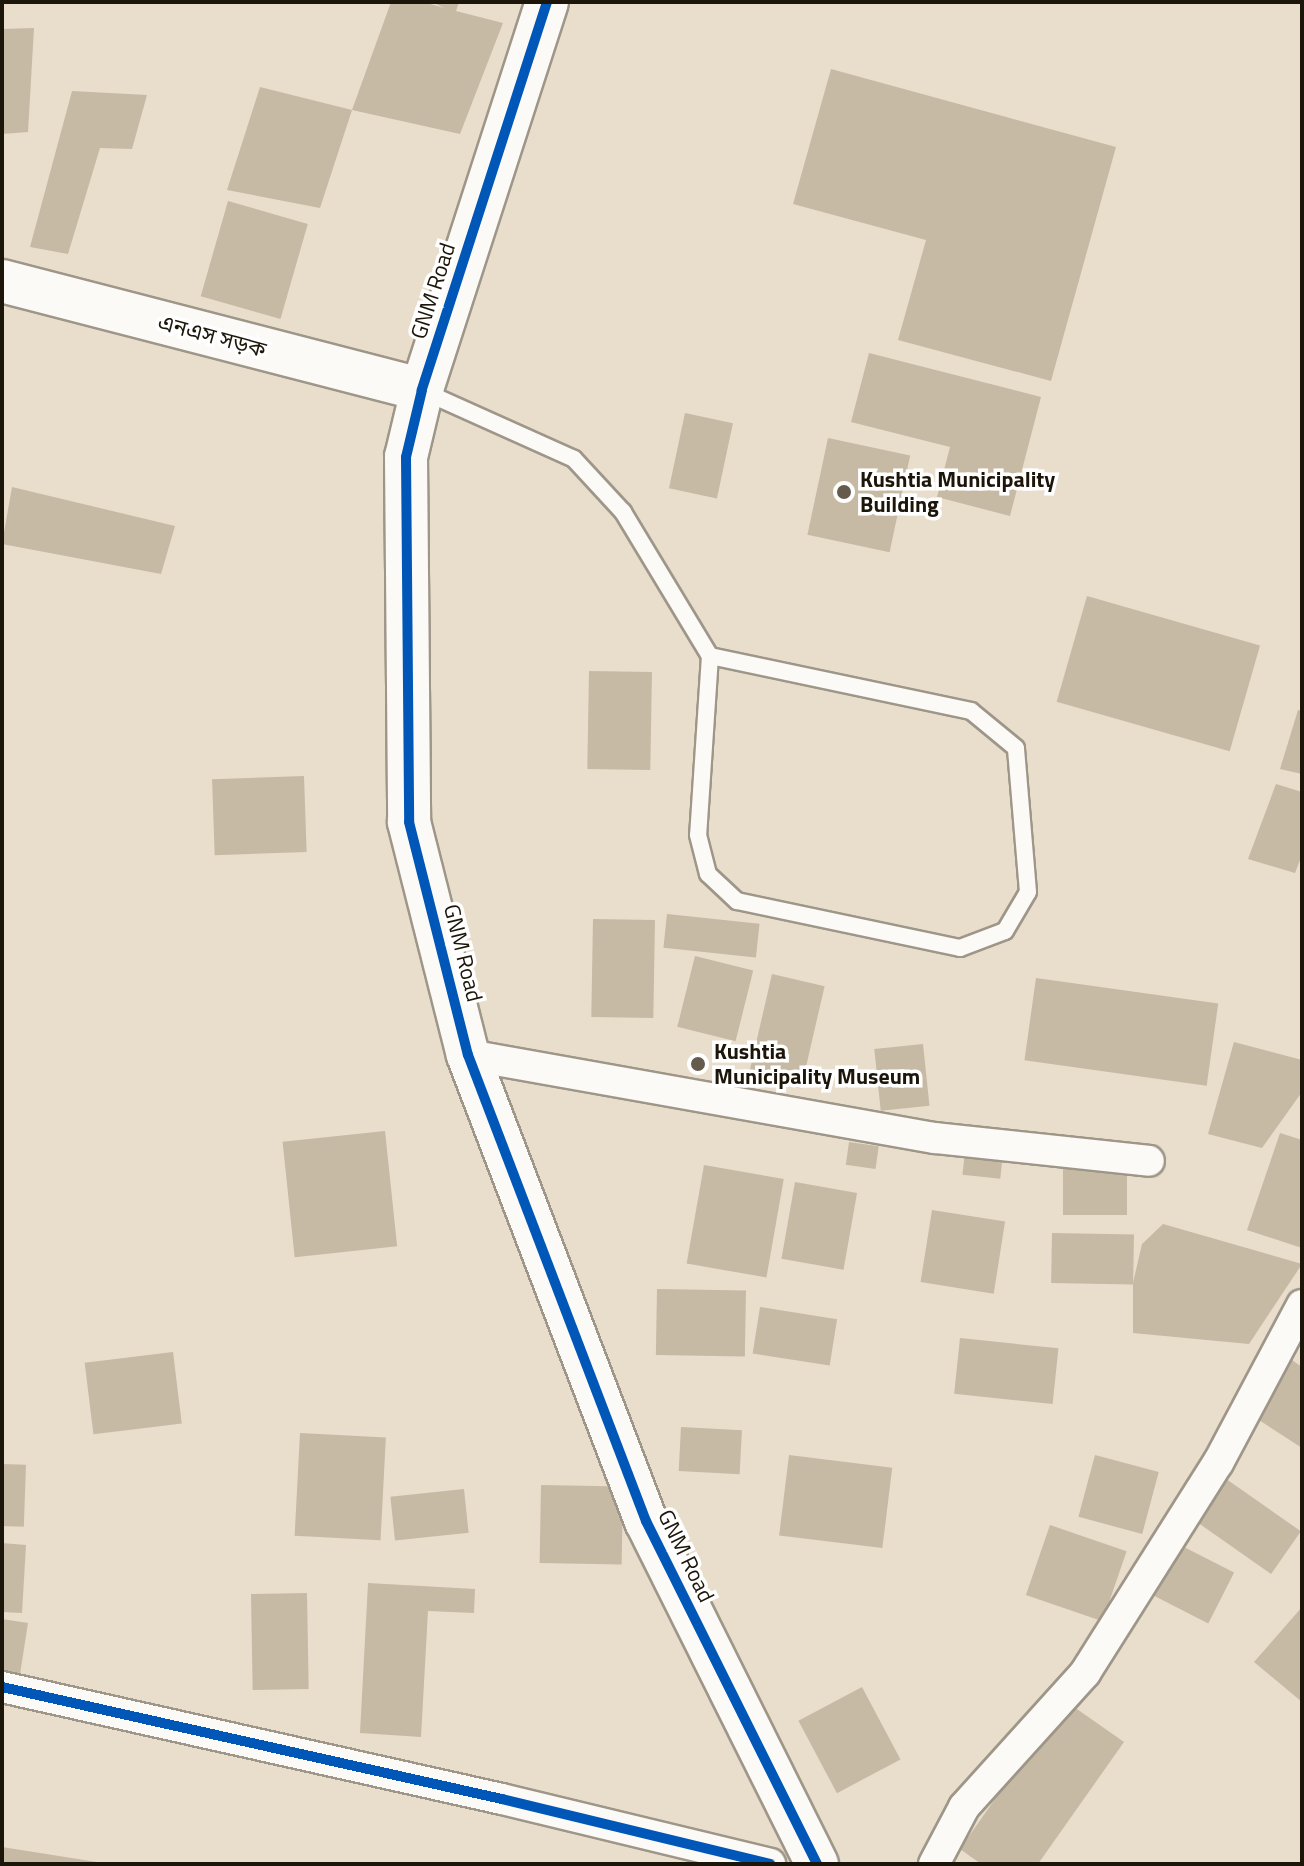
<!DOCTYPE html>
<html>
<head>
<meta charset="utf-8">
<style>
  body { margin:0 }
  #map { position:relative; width:1304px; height:1866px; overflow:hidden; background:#e9ddcc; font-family:"Titillium Web","Noto Sans Bengali",sans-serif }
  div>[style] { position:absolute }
  .building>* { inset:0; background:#c7baa4; transform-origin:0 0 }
  .roads { filter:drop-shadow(2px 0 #9e9688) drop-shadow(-2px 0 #9e9688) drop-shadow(0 2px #9e9688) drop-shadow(0 -2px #9e9688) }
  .lane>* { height:16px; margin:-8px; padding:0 8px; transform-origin:8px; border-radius:8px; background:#fcfaf7 }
  .street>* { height:30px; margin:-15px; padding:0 15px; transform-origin:15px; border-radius:15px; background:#fcfaf7 }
  .secondary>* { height:42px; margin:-21px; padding:0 21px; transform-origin:21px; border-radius:21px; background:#fcfaf7 }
  .cycleway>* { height:10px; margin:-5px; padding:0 5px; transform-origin:5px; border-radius:5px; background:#0057b8 }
  .dots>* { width:22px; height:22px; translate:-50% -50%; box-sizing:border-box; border:4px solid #fff; border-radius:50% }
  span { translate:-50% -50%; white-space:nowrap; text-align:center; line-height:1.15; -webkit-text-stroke:7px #fff; paint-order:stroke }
  .street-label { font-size:22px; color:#1c1509 }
  .poi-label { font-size:22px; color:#1c1509; font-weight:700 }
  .left { translate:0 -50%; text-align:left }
  .frame { position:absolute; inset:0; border:4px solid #1c1509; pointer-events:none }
</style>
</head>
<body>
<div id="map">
  <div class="building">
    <div style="clip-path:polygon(391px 2px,424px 2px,444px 8px,432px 2px,459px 2px,456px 11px,503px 23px,460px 134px,352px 110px)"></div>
    <div style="clip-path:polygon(34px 28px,28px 132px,2px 134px,2px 29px)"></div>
    <div style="clip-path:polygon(831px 69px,1116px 147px,1051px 381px,898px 340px,926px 240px,793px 204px)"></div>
    <div style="clip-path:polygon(260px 87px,352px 110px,320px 208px,227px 190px)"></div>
    <div style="clip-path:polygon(72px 91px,147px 95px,132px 149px,100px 148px,68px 254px,30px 247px)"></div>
    <div style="left:228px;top:201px;width:83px;height:99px;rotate:16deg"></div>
    <div style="clip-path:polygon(869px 353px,1041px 397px,1010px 516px,937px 497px,950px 447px,851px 422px)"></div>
    <div style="left:685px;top:413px;width:49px;height:77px;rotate:12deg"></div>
    <div style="left:828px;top:438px;width:84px;height:99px;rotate:12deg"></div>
    <div style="clip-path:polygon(12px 487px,175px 526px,161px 574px,2px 544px)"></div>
    <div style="left:1087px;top:596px;width:180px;height:110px;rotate:16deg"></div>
    <div style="left:589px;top:671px;width:63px;height:98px;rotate:1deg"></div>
    <div style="clip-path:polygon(1298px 710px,1302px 711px,1302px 774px,1280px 769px)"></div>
    <div style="left:304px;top:776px;width:76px;height:92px;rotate:88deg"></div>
    <div style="clip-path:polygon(1276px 784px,1302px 792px,1302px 855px,1295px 873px,1248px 859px)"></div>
    <div style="left:667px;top:914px;width:93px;height:34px;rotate:6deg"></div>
    <div style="left:593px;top:919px;width:62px;height:98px;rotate:1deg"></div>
    <div style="left:695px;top:956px;width:60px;height:73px;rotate:14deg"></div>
    <div style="left:772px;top:974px;width:54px;height:105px;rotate:13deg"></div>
    <div style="left:1036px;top:978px;width:184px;height:83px;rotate:8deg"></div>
    <div style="clip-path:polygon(1234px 1042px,1302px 1060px,1302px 1092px,1262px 1148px,1208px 1134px)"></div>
    <div style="left:923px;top:1044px;width:62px;height:49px;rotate:84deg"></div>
    <div style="left:385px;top:1131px;width:116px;height:103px;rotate:84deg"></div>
    <div style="clip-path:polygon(1280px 1133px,1302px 1140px,1302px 1248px,1247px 1230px)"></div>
    <div style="left:849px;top:1142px;width:30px;height:23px;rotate:8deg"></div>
    <div style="left:965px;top:1151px;width:38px;height:24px;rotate:6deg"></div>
    <div style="left:1063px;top:1164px;width:64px;height:51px"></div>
    <div style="left:704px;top:1165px;width:81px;height:100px;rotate:10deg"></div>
    <div style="left:795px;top:1182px;width:63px;height:78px;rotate:10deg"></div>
    <div style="left:932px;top:1210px;width:74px;height:73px;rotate:9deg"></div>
    <div style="clip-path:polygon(1163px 1224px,1302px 1264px,1249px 1344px,1133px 1333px,1133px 1283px,1142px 1244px)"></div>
    <div style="left:1052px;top:1233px;width:82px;height:50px;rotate:1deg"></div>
    <div style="left:657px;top:1289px;width:89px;height:66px;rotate:1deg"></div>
    <div style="left:760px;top:1307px;width:78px;height:47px;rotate:9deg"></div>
    <div style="left:960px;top:1338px;width:99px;height:56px;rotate:6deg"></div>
    <div style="left:173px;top:1352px;width:72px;height:89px;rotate:83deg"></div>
    <div style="clip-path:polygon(1286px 1356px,1302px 1367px,1302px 1448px,1248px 1413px)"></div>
    <div style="left:681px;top:1427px;width:61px;height:44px;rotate:3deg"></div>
    <div style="left:300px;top:1433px;width:86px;height:103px;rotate:3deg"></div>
    <div style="left:789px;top:1455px;width:104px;height:81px;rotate:7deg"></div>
    <div style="left:1095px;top:1455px;width:66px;height:64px;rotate:15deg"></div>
    <div style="left:2px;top:1464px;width:24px;height:62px;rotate:2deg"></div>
    <div style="left:1219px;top:1474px;width:100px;height:52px;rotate:35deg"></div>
    <div style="left:541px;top:1485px;width:82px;height:78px;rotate:1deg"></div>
    <div style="left:464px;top:1489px;width:44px;height:74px;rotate:84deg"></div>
    <div style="left:1050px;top:1525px;width:81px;height:74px;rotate:19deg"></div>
    <div style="clip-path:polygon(2px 1543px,26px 1545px,22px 1613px,2px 1612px)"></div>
    <div style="left:1178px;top:1544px;width:63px;height:57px;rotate:27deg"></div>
    <div style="clip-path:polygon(368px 1583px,475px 1589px,474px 1613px,428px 1611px,421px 1737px,360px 1733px)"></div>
    <div style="left:307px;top:1593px;width:96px;height:56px;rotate:89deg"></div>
    <div style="clip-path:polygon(1302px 1607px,1302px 1702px,1254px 1662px)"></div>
    <div style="clip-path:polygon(2px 1619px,28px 1623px,20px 1674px,2px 1671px)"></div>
    <div style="left:862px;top:1687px;width:82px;height:72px;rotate:62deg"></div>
    <div style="clip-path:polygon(1064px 1700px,1124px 1742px,1038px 1864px,981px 1864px,960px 1849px)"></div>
    <div style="clip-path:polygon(2px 1847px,97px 1862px,97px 1864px,2px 1864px)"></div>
  </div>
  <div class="roads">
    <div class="lane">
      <div style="left:425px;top:392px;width:163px;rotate:24.2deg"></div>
      <div style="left:574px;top:459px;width:72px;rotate:47.2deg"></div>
      <div style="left:623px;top:512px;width:168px;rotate:58.9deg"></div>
      <div style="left:710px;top:656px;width:179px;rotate:93.8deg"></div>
      <div style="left:698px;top:835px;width:40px;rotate:75.6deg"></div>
      <div style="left:708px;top:874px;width:40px;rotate:43deg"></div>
      <div style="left:737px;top:901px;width:228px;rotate:11.9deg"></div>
      <div style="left:960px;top:948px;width:48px;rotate:-20.7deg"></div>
      <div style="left:1005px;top:931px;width:45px;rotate:-59.5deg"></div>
      <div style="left:1028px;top:892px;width:144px;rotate:-94.8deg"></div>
      <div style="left:1016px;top:748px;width:58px;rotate:-140.6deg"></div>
      <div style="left:971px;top:711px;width:267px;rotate:-168.1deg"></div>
    </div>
    <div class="street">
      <div style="left:468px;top:1055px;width:474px;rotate:10.1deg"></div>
      <div style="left:935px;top:1138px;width:215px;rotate:6.1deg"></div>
      <div style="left:2px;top:1687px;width:512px;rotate:12.63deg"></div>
      <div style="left:502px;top:1799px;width:276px;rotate:13.6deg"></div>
      <div style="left:934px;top:1864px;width:64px;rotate:-62.2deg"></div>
      <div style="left:964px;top:1807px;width:181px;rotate:-47.9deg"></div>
      <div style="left:1085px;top:1673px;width:249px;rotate:-57.7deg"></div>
      <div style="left:1218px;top:1463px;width:179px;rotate:-62deg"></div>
    </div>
    <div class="secondary">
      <div style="left:547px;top:2px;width:408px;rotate:107.9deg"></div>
      <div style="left:422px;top:390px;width:69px;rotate:103.4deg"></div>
      <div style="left:406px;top:457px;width:365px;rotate:89.5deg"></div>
      <div style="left:409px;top:822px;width:240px;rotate:75.8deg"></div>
      <div style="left:468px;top:1055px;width:499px;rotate:69.1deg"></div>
      <div style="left:646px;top:1521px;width:383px;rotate:63.5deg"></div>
      <div style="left:2px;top:281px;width:434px;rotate:14.5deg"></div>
    </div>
  </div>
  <div class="cycleway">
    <div style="left:547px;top:2px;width:408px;rotate:107.9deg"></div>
    <div style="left:422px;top:390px;width:69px;rotate:103.4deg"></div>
    <div style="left:406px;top:457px;width:365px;rotate:89.5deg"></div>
    <div style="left:409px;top:822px;width:240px;rotate:75.8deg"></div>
    <div style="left:468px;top:1055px;width:499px;rotate:69.1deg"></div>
    <div style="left:646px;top:1521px;width:383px;rotate:63.5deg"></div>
    <div style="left:2px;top:1687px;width:512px;rotate:12.63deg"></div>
    <div style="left:502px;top:1799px;width:276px;rotate:13.6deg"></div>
  </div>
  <div class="dots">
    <div style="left:844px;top:492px;background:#645b4d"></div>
    <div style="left:698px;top:1064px;background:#645b4d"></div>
  </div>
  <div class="street-label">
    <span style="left:433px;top:291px;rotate:-72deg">GNM Road</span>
    <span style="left:212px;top:336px;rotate:15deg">এনএস সড়ক</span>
    <span style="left:463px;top:953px;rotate:76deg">GNM Road</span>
    <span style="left:686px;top:1556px;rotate:64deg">GNM Road</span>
  </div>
  <div class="poi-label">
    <span class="left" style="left:860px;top:492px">Kushtia Municipality<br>Building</span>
    <span class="left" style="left:714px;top:1064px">Kushtia<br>Municipality Museum</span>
  </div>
  <div class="frame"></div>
</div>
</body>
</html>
